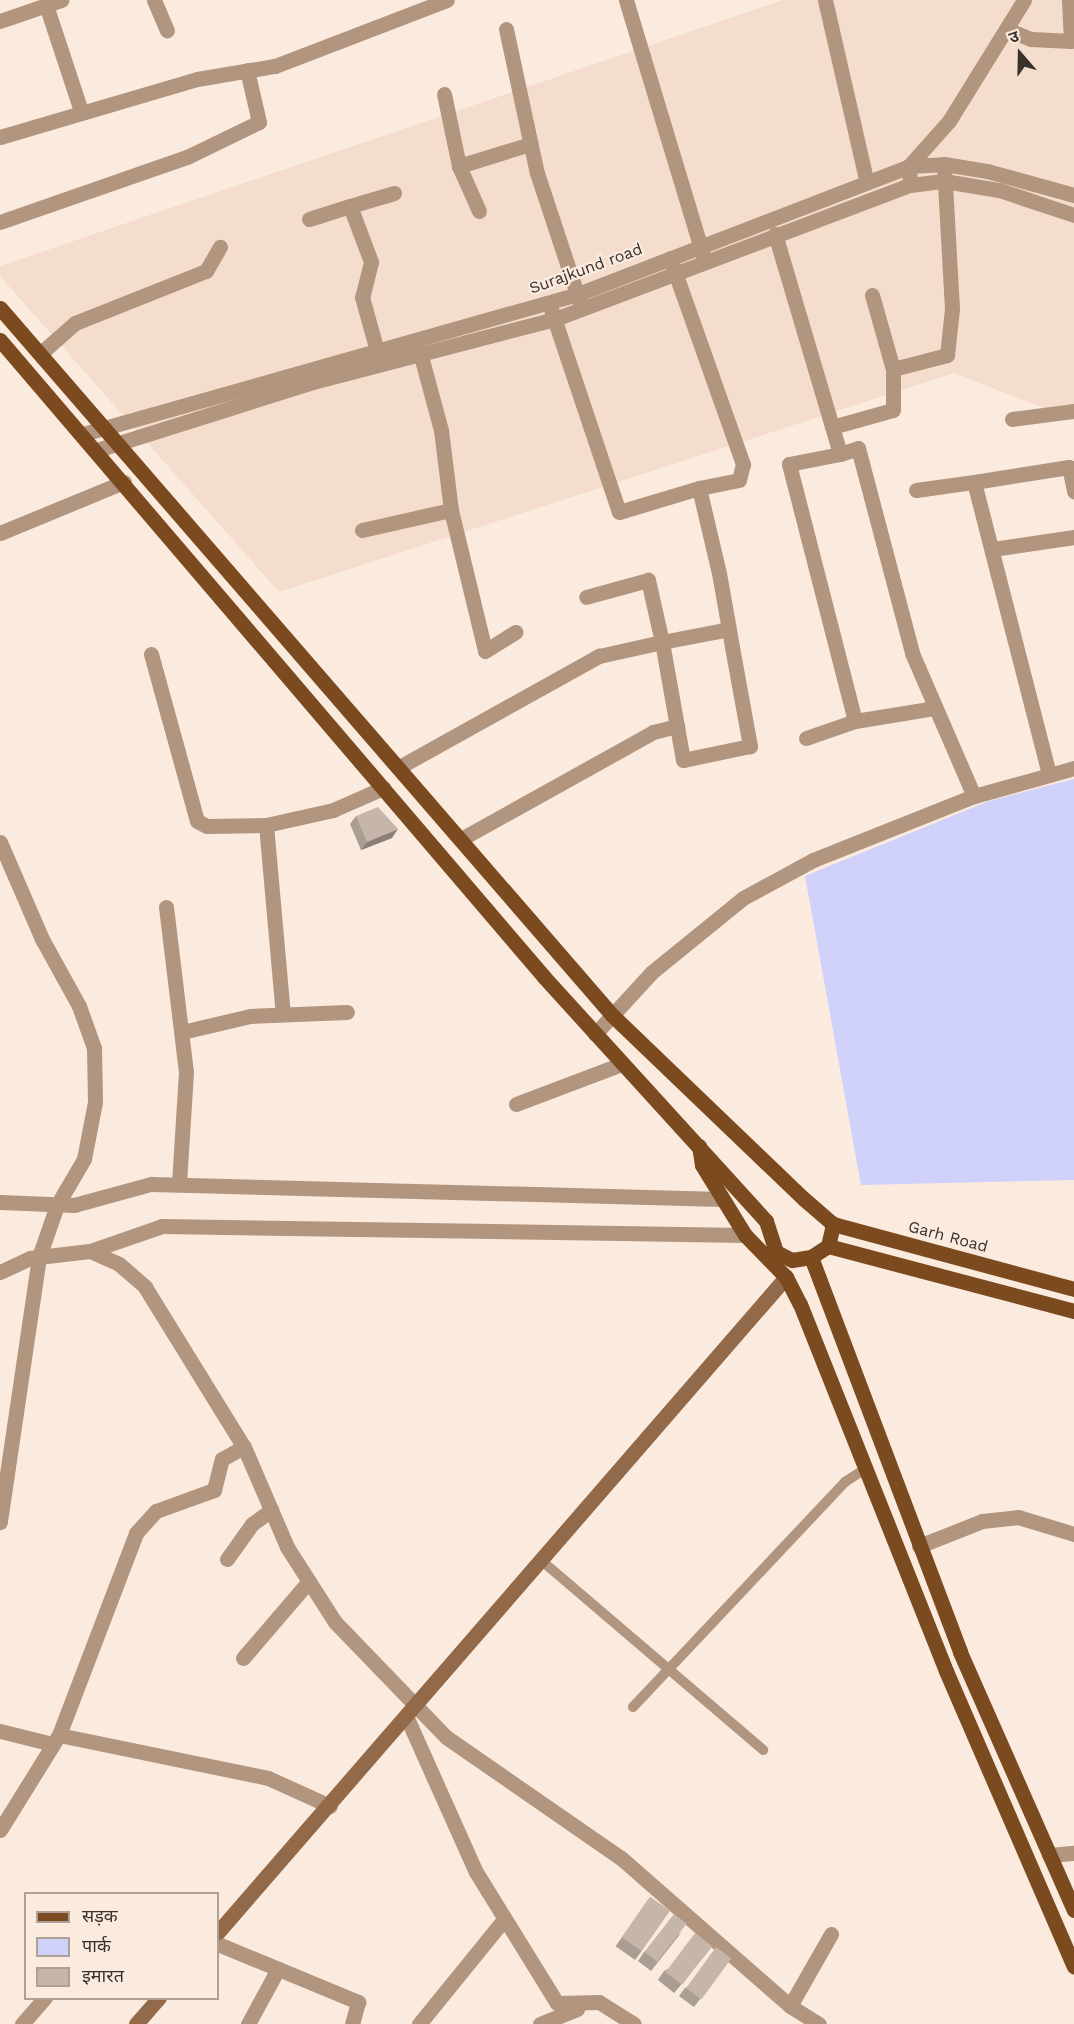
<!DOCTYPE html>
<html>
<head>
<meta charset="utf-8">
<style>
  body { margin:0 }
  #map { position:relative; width:1074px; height:2024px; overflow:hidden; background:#fbeade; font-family:"Work Sans","Noto Sans Devanagari",sans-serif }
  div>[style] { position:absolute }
  .built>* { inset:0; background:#f4ddcc }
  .green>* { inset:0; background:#cfd1fb }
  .service>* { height:10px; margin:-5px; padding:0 5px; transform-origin:5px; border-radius:5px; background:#b1957f }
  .minor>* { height:15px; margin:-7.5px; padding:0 7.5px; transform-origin:7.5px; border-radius:7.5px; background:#b1957f }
  .tertiary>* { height:15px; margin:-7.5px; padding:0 7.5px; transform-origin:7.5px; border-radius:7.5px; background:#b1957f }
  .secondary>* { height:15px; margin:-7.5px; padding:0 7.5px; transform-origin:7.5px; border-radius:7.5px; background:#926a49 }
  .primary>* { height:15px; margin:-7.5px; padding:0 7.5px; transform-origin:7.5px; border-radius:7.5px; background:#7b4b1f }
  .wall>* { inset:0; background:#aa9d92; transform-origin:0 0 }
  .shaded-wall>* { inset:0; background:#8b7f77 }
  .building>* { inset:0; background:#c6b6aa; transform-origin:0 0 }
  span { translate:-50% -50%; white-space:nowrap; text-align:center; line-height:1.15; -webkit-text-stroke:4.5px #fbeade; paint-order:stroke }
  .street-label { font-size:16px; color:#38312c }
  .legend { position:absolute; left:24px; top:1892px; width:195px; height:108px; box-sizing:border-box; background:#fbeade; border:2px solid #ada097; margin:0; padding:8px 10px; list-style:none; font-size:18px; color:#38312c }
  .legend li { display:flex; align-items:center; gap:12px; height:30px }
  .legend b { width:30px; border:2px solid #ada097 }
  .north { position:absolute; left:990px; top:24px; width:60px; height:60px; -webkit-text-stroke:4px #fbeade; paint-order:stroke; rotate:340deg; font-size:16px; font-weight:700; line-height:24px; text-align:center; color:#38312c }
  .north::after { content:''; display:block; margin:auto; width:21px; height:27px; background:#38312c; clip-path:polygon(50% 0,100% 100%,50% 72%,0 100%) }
</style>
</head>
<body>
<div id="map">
  <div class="built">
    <div style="clip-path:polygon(783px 0,1074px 0,1074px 420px,954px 373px,279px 592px,0 276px,0 266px)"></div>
  </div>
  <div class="green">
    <div style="clip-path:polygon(1074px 779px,1074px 1180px,861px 1185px,805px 876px,989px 801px)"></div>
  </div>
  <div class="service">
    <div style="left:542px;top:1561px;width:291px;rotate:40.5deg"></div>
    <div style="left:633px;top:1707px;width:309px;rotate:-46.7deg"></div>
    <div style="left:845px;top:1482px;width:24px;rotate:-33deg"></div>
  </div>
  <div class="minor">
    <div style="left:154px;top:0;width:33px;rotate:67deg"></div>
    <div style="left:626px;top:0;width:270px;rotate:73.2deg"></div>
    <div style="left:825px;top:0;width:184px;rotate:77.1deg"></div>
    <div style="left:46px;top:5px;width:112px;rotate:71.7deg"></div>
    <div style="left:0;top:21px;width:65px;rotate:-19deg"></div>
    <div style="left:506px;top:29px;width:147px;rotate:77.9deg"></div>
    <div style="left:537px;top:173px;width:140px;rotate:71.7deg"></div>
    <div style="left:1006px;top:29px;width:27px;rotate:22deg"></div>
    <div style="left:1031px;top:39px;width:40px;rotate:2.9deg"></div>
    <div style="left:1071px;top:41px;width:41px;rotate:-92.8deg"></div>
    <div style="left:444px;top:94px;width:74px;rotate:78.2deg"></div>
    <div style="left:0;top:137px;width:205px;rotate:-16.4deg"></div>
    <div style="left:197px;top:79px;width:79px;rotate:-9.5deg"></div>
    <div style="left:275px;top:66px;width:184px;rotate:-21deg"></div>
    <div style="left:910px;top:185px;width:19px;rotate:-93deg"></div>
    <div style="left:909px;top:166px;width:60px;rotate:-48.4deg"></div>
    <div style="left:949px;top:121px;width:142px;rotate:-58.2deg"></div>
    <div style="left:350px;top:206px;width:46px;rotate:-16.5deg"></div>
    <div style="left:479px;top:211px;width:49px;rotate:-114deg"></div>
    <div style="left:459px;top:166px;width:74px;rotate:-17.2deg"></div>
    <div style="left:309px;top:219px;width:43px;rotate:-17.6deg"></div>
    <div style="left:350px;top:206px;width:60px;rotate:69.4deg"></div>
    <div style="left:371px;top:262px;width:36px;rotate:104deg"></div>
    <div style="left:362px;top:297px;width:67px;rotate:74.5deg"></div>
    <div style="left:0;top:222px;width:198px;rotate:-19.2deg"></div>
    <div style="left:187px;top:157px;width:80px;rotate:-25.9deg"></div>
    <div style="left:259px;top:122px;width:53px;rotate:-103deg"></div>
    <div style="left:775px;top:234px;width:229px;rotate:73.5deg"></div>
    <div style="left:840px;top:454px;width:19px;rotate:-18deg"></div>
    <div style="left:858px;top:448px;width:212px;rotate:75.2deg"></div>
    <div style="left:912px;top:653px;width:156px;rotate:66.6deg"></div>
    <div style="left:670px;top:258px;width:219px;rotate:70.5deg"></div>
    <div style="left:743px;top:464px;width:16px;rotate:104deg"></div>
    <div style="left:739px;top:480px;width:41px;rotate:168.7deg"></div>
    <div style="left:699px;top:488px;width:87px;rotate:76.8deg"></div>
    <div style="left:719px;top:573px;width:75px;rotate:80deg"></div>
    <div style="left:732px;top:647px;width:101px;rotate:79.7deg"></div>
    <div style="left:750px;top:746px;width:68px;rotate:168.2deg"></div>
    <div style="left:683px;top:760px;width:120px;rotate:-100.1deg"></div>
    <div style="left:662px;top:642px;width:68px;rotate:-11deg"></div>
    <div style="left:872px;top:295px;width:77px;rotate:74.2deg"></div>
    <div style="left:549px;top:303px;width:220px;rotate:71.5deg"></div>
    <div style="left:619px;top:512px;width:84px;rotate:-16.7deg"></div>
    <div style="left:41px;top:353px;width:45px;rotate:-41.4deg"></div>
    <div style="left:75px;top:323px;width:141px;rotate:-21.7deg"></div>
    <div style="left:206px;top:271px;width:28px;rotate:-60deg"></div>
    <div style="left:421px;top:356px;width:77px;rotate:74.9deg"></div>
    <div style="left:441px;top:430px;width:81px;rotate:82.9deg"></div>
    <div style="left:451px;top:510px;width:145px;rotate:76.4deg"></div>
    <div style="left:485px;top:651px;width:36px;rotate:-32deg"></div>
    <div style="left:1012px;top:419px;width:63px;rotate:-7.4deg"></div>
    <div style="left:832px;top:427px;width:63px;rotate:-15.6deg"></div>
    <div style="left:893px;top:410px;width:41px;rotate:-90deg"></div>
    <div style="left:893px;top:369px;width:56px;rotate:-14.5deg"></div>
    <div style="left:947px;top:355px;width:46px;rotate:-83.8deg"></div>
    <div style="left:952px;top:309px;width:145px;rotate:-93.2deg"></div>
    <div style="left:840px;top:454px;width:52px;rotate:168.9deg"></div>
    <div style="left:789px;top:464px;width:265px;rotate:75.6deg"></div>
    <div style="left:855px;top:721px;width:80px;rotate:-9.3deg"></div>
    <div style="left:974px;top:482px;width:96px;rotate:-9deg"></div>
    <div style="left:1069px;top:467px;width:25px;rotate:78deg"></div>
    <div style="left:916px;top:490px;width:59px;rotate:-7.9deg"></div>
    <div style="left:974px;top:482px;width:302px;rotate:75.6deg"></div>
    <div style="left:362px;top:530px;width:91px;rotate:-12.7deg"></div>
    <div style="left:0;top:533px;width:134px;rotate:-22.4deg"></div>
    <div style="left:993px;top:549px;width:82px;rotate:-8.4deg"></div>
    <div style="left:151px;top:654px;width:173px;rotate:74.6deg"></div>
    <div style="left:197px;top:821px;width:11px;rotate:27deg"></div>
    <div style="left:207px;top:826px;width:59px;rotate:-1deg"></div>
    <div style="left:266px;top:825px;width:69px;rotate:-12.6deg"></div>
    <div style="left:333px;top:810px;width:55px;rotate:-23.7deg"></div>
    <div style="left:806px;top:738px;width:52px;rotate:-19.1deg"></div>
    <div style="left:401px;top:766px;width:227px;rotate:-29.1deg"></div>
    <div style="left:599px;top:656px;width:65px;rotate:-12.5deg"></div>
    <div style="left:662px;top:642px;width:64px;rotate:-102.7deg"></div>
    <div style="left:648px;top:580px;width:64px;rotate:164.7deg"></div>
    <div style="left:266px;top:825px;width:190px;rotate:84.9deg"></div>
    <div style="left:461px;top:839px;width:220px;rotate:-29.1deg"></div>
    <div style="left:653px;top:732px;width:25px;rotate:-14deg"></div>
    <div style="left:0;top:842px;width:106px;rotate:66.6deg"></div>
    <div style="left:42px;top:939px;width:77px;rotate:61.1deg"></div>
    <div style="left:79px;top:1006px;width:45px;rotate:70.3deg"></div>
    <div style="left:94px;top:1048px;width:54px;rotate:88.9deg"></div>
    <div style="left:95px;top:1102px;width:58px;rotate:100.9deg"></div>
    <div style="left:84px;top:1159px;width:53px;rotate:120.4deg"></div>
    <div style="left:57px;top:1205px;width:55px;rotate:109.1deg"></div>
    <div style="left:39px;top:1257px;width:268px;rotate:98.4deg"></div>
    <div style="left:166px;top:907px;width:166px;rotate:83.1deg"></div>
    <div style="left:186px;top:1072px;width:112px;rotate:93.6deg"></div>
    <div style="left:182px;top:1032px;width:70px;rotate:-13.2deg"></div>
    <div style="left:250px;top:1016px;width:97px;rotate:-2.4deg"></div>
    <div style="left:595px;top:1034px;width:84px;rotate:-47.4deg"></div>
    <div style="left:652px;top:972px;width:117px;rotate:-39.1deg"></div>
    <div style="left:743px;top:898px;width:80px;rotate:-28.5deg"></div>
    <div style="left:813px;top:860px;width:173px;rotate:-21.7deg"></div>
    <div style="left:974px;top:796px;width:104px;rotate:-15.6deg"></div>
    <div style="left:516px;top:1104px;width:113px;rotate:-20.7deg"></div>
    <div style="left:0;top:1202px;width:74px;rotate:2.3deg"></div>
    <div style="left:74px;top:1205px;width:80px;rotate:-15.3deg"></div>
    <div style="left:151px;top:1184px;width:571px;rotate:1.5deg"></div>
    <div style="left:90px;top:1251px;width:32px;rotate:24deg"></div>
    <div style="left:119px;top:1264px;width:35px;rotate:41deg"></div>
    <div style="left:145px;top:1287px;width:188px;rotate:58.3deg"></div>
    <div style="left:244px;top:1447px;width:109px;rotate:66.7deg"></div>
    <div style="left:287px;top:1547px;width:89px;rotate:57.4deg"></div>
    <div style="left:335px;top:1622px;width:160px;rotate:46deg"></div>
    <div style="left:446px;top:1737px;width:213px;rotate:34.7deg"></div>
    <div style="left:621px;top:1858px;width:225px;rotate:41.2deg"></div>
    <div style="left:790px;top:2006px;width:34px;rotate:32deg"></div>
    <div style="left:0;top:1272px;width:33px;rotate:-25deg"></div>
    <div style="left:30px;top:1258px;width:60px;rotate:-6.7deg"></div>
    <div style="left:90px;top:1251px;width:76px;rotate:-19.1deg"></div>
    <div style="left:162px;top:1226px;width:583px;rotate:0.88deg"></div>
    <div style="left:919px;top:1546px;width:68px;rotate:-21.6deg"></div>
    <div style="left:982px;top:1521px;width:36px;rotate:-6deg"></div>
    <div style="left:1018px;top:1517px;width:59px;rotate:16.9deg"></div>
    <div style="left:227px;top:1559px;width:43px;rotate:-54.5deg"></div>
    <div style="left:252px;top:1524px;width:24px;rotate:-36deg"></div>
    <div style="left:243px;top:1658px;width:101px;rotate:-49.4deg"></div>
    <div style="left:407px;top:1718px;width:169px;rotate:65.9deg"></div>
    <div style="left:476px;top:1872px;width:154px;rotate:58.3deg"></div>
    <div style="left:557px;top:2003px;width:42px;rotate:-1.4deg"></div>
    <div style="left:599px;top:2002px;width:41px;rotate:32.2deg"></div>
    <div style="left:0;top:1731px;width:54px;rotate:14deg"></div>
    <div style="left:59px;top:1735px;width:213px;rotate:11.6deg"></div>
    <div style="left:268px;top:1778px;width:68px;rotate:24.3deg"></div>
    <div style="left:0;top:1830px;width:112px;rotate:-58.2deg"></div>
    <div style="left:59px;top:1735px;width:216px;rotate:-69.1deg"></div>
    <div style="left:136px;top:1533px;width:30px;rotate:-48deg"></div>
    <div style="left:156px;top:1511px;width:62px;rotate:-19.9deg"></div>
    <div style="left:214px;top:1490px;width:32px;rotate:-76deg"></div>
    <div style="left:222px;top:1459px;width:25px;rotate:-29deg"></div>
    <div style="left:1049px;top:1855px;width:25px;rotate:-5deg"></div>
    <div style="left:218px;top:1944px;width:152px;rotate:22.5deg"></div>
    <div style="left:358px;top:2002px;width:23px;rotate:105deg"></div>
    <div style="left:790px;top:2006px;width:83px;rotate:-60.3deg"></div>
    <div style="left:22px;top:2024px;width:35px;rotate:-49deg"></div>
    <div style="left:248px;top:2024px;width:63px;rotate:-61.4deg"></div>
    <div style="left:419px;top:2024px;width:136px;rotate:-50.9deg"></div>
    <div style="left:540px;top:2024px;width:40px;rotate:-22deg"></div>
  </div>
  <div class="tertiary">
    <div style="left:83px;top:434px;width:514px;rotate:-15.79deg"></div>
    <div style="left:578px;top:294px;width:355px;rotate:-21.1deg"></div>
    <div style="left:909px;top:166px;width:35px;rotate:-3deg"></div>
    <div style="left:944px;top:164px;width:44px;rotate:9.2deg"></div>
    <div style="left:987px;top:171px;width:90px;rotate:15.4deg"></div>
    <div style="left:97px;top:450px;width:226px;rotate:-17.5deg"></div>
    <div style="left:313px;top:382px;width:250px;rotate:-14.6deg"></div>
    <div style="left:555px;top:319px;width:379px;rotate:-20.7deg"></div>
    <div style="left:910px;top:185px;width:34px;rotate:-7deg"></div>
    <div style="left:944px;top:181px;width:56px;rotate:9.3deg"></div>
    <div style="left:999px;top:190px;width:79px;rotate:18.4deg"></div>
  </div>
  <div class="secondary">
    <div style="left:218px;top:1932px;width:867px;rotate:-49.07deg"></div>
    <div style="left:136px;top:2024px;width:35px;rotate:-49deg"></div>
  </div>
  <div class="primary">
    <div style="left:0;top:308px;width:935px;rotate:49.12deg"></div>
    <div style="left:612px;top:1015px;width:266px;rotate:43.8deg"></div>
    <div style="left:804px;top:1199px;width:38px;rotate:41deg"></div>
    <div style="left:833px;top:1224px;width:250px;rotate:15.1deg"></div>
    <div style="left:0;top:340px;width:838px;rotate:49.5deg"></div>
    <div style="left:544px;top:977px;width:330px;rotate:47.7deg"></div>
    <div style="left:766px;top:1221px;width:33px;rotate:72deg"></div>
    <div style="left:776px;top:1252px;width:18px;rotate:27deg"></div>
    <div style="left:792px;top:1260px;width:19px;rotate:-9deg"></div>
    <div style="left:811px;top:1257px;width:20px;rotate:-33deg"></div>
    <div style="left:828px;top:1246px;width:23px;rotate:-77deg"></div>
    <div style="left:699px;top:1146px;width:19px;rotate:81deg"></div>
    <div style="left:702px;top:1165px;width:82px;rotate:58.4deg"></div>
    <div style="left:745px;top:1235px;width:59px;rotate:45.7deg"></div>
    <div style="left:786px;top:1277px;width:30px;rotate:63deg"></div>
    <div style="left:800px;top:1304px;width:395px;rotate:68.3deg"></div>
    <div style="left:946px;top:1671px;width:322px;rotate:66.6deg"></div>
    <div style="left:828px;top:1246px;width:254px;rotate:14.8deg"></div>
    <div style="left:811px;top:1257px;width:422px;rotate:69.3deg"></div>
    <div style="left:960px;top:1652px;width:282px;rotate:66.2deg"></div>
  </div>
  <div class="wall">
    <div style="clip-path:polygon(356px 816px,392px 838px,361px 850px,350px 824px)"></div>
    <div style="left:650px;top:1897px;width:24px;height:60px;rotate:35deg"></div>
    <div style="clip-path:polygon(681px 1933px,651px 1971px,638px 1961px,644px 1952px)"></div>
    <div style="clip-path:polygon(712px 1946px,674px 1993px,658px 1980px,664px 1971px)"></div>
    <div style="clip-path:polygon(725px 1966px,694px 2007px,679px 1996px,685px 1988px)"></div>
  </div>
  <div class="shaded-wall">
    <div style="clip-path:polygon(398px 829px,392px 838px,361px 850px,367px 842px)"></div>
    <div style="clip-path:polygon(712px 1946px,706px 1954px,674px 1993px,680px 1985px)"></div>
  </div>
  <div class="building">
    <div style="clip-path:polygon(378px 807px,398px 829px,367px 842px,356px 816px)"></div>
    <div style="left:650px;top:1897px;width:24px;height:49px;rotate:35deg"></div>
    <div style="left:674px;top:1914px;width:16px;height:48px;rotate:38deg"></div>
    <div style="left:695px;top:1933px;width:21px;height:49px;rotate:37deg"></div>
    <div style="left:716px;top:1947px;width:19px;height:51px;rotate:36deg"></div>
  </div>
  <div class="street-label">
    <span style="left:586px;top:269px;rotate:-20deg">Surajkund road</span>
    <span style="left:948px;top:1237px;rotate:15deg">Garh Road</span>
  </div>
  <ul class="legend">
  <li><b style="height:8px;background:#7b4b1f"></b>सड़क</li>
  <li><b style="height:16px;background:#cfd1fb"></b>पार्क</li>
  <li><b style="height:16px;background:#c6b6aa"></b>इमारत</li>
  </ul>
  <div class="north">उ</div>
</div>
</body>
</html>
